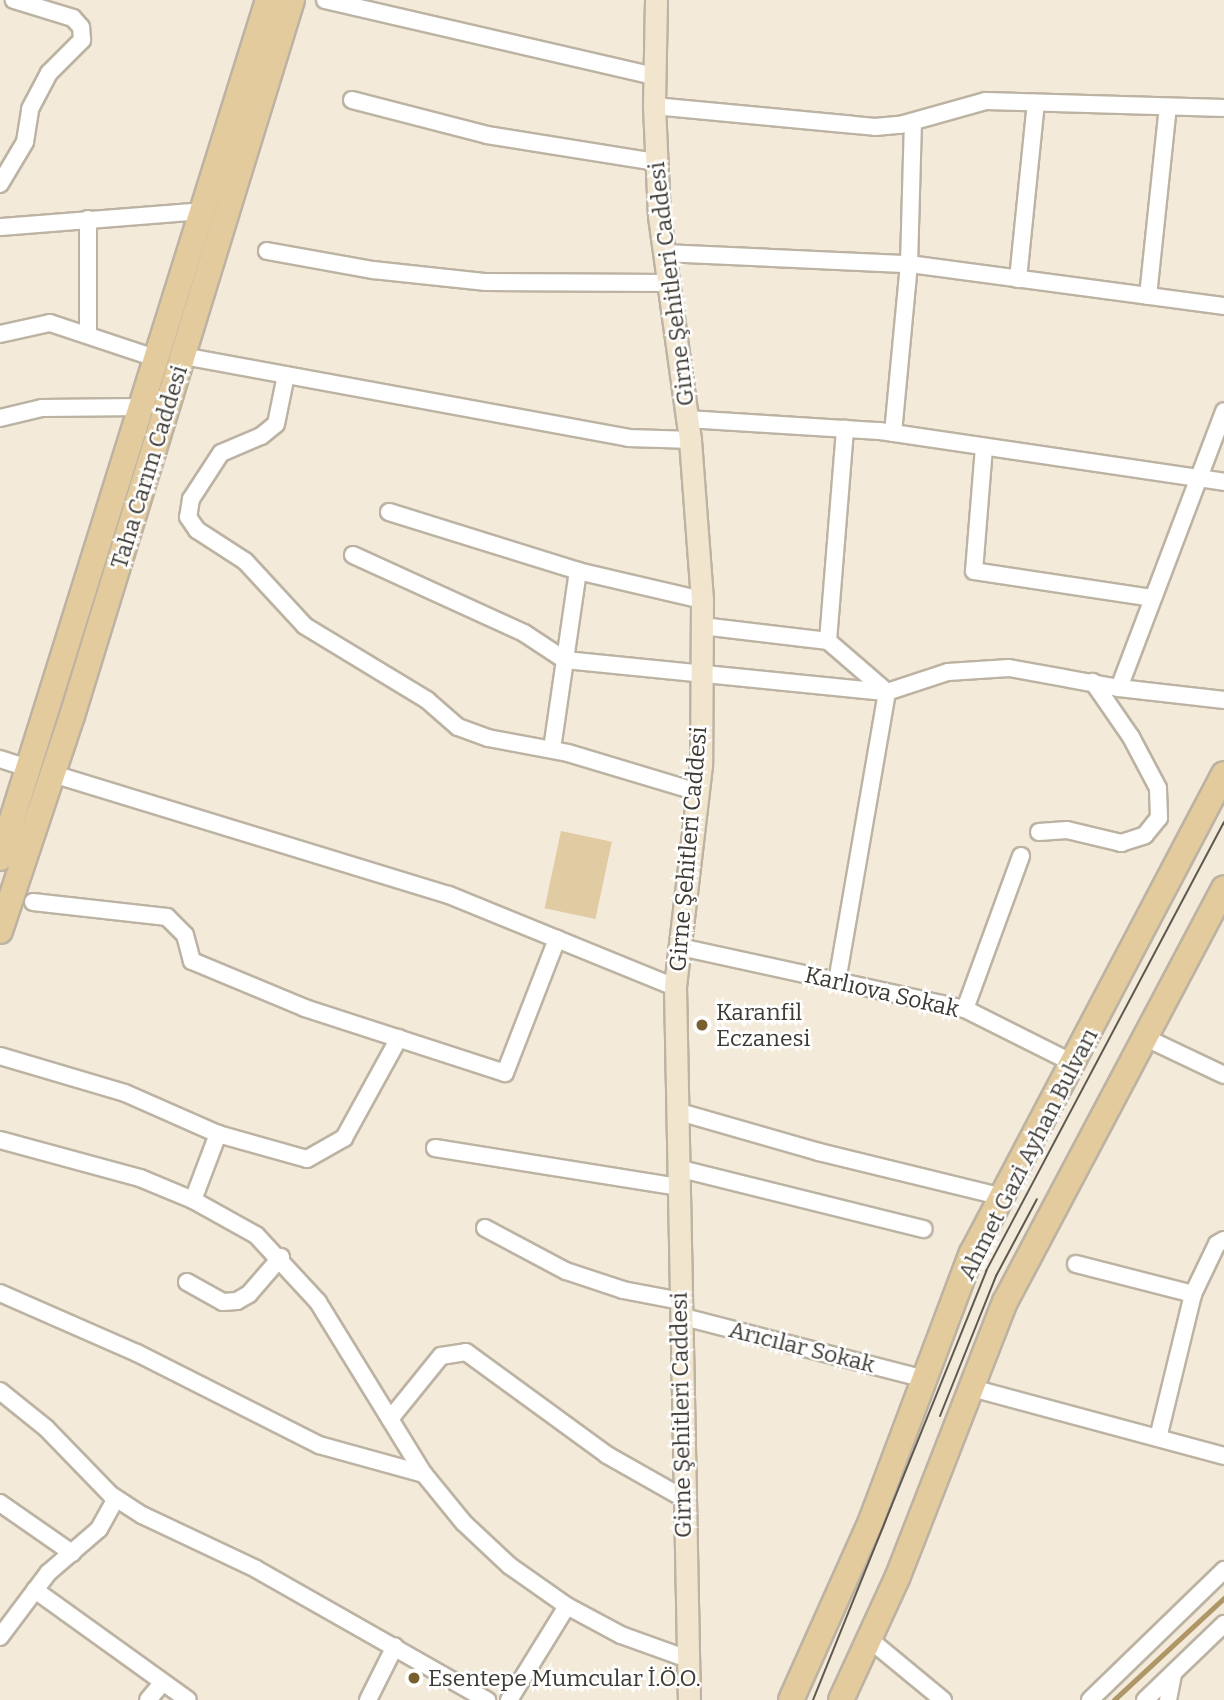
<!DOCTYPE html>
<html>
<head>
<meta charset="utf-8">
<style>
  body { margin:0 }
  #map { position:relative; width:1224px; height:1700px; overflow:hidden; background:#f4eada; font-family:Bitter,serif }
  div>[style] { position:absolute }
  .green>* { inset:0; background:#e1cba3; transform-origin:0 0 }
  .stream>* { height:4.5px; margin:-2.25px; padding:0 2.25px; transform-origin:2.25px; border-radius:2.25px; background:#af9667 }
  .roads { filter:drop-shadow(2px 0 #bcb3a3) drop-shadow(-2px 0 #bcb3a3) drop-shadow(0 2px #bcb3a3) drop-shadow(0 -2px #bcb3a3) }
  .street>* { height:16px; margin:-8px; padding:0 8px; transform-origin:8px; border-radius:8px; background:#fff }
  .secondary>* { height:21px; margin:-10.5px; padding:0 10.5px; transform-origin:10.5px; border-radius:10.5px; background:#f2e5ce }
  .primary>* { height:24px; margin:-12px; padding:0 12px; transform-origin:12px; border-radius:12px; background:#e4cb9d }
  .tram>* { height:2px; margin:-1px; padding:0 1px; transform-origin:1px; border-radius:1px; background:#5d5950 }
  .dots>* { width:19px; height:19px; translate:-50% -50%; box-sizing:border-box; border:4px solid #fff; border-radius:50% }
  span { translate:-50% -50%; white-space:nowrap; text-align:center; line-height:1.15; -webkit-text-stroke:5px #fff; paint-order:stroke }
  .street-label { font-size:23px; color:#3d3a33 }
  .poi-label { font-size:23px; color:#3d3a33 }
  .left { translate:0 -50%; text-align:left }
</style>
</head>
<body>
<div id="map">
  <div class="green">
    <div style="left:561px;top:831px;width:52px;height:79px;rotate:12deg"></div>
  </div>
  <div class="stream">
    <div style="left:1114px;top:1700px;width:150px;rotate:-42.8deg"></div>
  </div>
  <div class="roads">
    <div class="street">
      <div style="left:325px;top:0;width:338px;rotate:13deg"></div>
      <div style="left:352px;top:100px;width:139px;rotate:14.5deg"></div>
      <div style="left:487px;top:135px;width:170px;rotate:9.1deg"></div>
      <div style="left:654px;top:106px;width:222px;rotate:5.4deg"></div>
      <div style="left:875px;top:127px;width:25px;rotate:-5deg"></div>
      <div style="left:900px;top:125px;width:89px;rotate:-15.6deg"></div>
      <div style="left:986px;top:101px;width:238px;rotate:1.7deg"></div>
      <div style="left:0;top:184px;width:49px;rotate:-59.2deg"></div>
      <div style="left:25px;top:142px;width:33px;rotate:-81deg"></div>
      <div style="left:30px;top:109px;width:41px;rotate:-62.2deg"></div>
      <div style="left:49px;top:73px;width:47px;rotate:-45deg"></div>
      <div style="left:82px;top:40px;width:13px;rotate:-94deg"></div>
      <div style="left:81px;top:27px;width:12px;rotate:-132deg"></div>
      <div style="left:73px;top:18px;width:62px;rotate:-163deg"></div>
      <div style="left:88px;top:219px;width:113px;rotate:90deg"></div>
      <div style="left:0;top:227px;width:204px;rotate:-4.5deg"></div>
      <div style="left:267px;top:251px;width:108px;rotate:10.2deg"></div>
      <div style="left:373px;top:270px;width:114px;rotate:6.1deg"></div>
      <div style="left:486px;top:282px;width:180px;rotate:0.3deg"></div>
      <div style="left:663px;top:253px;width:246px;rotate:2.6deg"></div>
      <div style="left:909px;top:264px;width:318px;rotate:7.6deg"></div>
      <div style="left:1018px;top:279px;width:177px;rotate:-84.2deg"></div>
      <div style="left:1148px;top:296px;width:190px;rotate:-84deg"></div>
      <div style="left:0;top:334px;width:51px;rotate:-12.4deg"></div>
      <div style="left:50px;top:323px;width:114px;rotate:18.4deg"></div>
      <div style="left:183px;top:356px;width:452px;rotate:10.4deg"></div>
      <div style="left:628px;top:438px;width:62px;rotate:1.8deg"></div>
      <div style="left:286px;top:375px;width:50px;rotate:101.5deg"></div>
      <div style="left:276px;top:424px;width:19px;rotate:141deg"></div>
      <div style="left:261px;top:436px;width:43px;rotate:157deg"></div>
      <div style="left:221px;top:453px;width:55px;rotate:123.1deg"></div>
      <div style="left:191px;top:499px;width:18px;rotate:99deg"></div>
      <div style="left:188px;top:517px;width:16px;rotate:55deg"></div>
      <div style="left:197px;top:530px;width:57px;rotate:32.9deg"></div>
      <div style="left:245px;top:561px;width:88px;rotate:47.3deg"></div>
      <div style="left:305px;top:626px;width:143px;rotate:31.2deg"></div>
      <div style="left:427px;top:700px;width:41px;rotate:41.1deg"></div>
      <div style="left:458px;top:727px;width:32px;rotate:20deg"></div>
      <div style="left:488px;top:738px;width:81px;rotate:10.6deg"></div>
      <div style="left:568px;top:753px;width:136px;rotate:16.7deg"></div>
      <div style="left:0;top:418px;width:43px;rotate:-13.4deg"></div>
      <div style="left:42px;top:408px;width:100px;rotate:-0.6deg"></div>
      <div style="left:687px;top:419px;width:193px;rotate:3.6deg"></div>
      <div style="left:880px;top:431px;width:348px;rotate:8.4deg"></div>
      <div style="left:893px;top:433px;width:170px;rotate:-84.6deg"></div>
      <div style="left:909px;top:264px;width:142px;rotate:-88.4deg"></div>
      <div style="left:984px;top:447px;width:124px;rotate:94.6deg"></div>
      <div style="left:974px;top:571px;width:180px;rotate:8.6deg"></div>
      <div style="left:389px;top:512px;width:198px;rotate:17.3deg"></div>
      <div style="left:578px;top:571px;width:127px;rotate:13.2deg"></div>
      <div style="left:353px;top:555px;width:188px;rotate:24.5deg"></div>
      <div style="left:524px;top:633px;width:49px;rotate:33.4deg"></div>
      <div style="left:565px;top:660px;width:324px;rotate:5.7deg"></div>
      <div style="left:887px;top:692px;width:64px;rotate:-18.2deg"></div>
      <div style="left:948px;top:672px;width:61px;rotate:-3.8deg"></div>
      <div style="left:1009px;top:668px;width:112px;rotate:10.3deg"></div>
      <div style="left:1119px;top:688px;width:106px;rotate:6.5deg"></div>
      <div style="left:702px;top:626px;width:127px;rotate:6.8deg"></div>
      <div style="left:828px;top:641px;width:78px;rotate:40.8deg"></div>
      <div style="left:887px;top:692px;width:293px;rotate:99.8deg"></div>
      <div style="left:828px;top:641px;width:213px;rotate:-85.4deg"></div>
      <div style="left:1119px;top:688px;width:296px;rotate:-69.2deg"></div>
      <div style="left:552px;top:749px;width:180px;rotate:-81.7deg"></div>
      <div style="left:0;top:759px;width:32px;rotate:18deg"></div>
      <div style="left:53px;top:774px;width:414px;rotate:17deg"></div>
      <div style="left:449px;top:895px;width:244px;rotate:22.2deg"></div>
      <div style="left:1039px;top:832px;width:28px;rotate:-4deg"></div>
      <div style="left:1067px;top:830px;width:56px;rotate:13.5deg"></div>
      <div style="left:1121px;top:843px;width:25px;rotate:-18deg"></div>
      <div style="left:1145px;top:835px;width:22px;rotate:-51deg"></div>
      <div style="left:1159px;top:818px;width:30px;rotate:-92deg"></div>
      <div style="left:1158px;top:788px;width:58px;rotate:-117.9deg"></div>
      <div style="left:1131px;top:737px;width:67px;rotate:-124.6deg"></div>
      <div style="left:33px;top:902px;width:135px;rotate:6.4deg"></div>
      <div style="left:167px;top:917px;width:25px;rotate:45deg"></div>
      <div style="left:185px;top:935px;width:27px;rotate:75deg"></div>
      <div style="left:192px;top:961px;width:122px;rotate:22.6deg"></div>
      <div style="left:305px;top:1008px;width:210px;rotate:18deg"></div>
      <div style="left:505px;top:1073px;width:144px;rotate:-68.8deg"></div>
      <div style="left:680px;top:947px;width:292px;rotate:12.3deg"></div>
      <div style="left:965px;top:1009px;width:123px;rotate:26.6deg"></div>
      <div style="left:965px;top:1009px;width:163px;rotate:-69.9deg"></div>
      <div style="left:1146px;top:1038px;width:86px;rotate:25.4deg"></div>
      <div style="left:0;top:1056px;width:130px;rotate:16.5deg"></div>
      <div style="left:125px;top:1093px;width:102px;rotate:23.8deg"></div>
      <div style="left:676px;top:1111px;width:149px;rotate:16deg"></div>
      <div style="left:819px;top:1152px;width:189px;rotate:13.7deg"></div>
      <div style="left:0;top:1140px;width:145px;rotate:15.2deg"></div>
      <div style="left:140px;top:1178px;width:57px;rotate:22.5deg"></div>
      <div style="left:193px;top:1200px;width:72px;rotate:29.1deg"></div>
      <div style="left:256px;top:1235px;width:91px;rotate:47.2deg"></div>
      <div style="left:318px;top:1302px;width:202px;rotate:58.4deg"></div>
      <div style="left:424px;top:1474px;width:63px;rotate:50.8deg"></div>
      <div style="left:464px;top:1523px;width:63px;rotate:43.1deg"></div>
      <div style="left:510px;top:1566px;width:70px;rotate:35.1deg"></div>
      <div style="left:567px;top:1606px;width:61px;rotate:28.2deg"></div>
      <div style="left:621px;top:1635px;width:68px;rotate:19.8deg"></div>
      <div style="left:435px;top:1148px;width:246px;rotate:9.1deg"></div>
      <div style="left:677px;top:1168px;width:254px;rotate:13.9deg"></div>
      <div style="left:193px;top:1200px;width:71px;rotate:-69.3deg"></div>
      <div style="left:218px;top:1134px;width:92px;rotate:15.7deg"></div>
      <div style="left:307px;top:1159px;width:43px;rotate:-29.6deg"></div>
      <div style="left:344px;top:1138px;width:114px;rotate:-61.2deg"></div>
      <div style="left:485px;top:1228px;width:92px;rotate:28deg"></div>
      <div style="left:566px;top:1271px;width:60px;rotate:18.4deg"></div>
      <div style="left:623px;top:1290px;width:58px;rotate:10.9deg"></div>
      <div style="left:1076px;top:1264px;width:121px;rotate:14.4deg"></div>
      <div style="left:187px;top:1282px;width:41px;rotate:29.1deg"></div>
      <div style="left:223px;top:1302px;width:14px;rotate:-4deg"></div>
      <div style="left:237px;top:1301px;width:14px;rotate:-30deg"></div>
      <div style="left:249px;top:1294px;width:49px;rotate:-49.1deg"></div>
      <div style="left:0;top:1293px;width:150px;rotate:23.7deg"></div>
      <div style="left:137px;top:1353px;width:204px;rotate:26.8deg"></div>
      <div style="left:319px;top:1445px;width:109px;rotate:15.4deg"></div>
      <div style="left:680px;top:1316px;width:253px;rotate:14.4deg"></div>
      <div style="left:972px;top:1388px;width:261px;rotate:15.1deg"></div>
      <div style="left:0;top:1391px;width:59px;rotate:38.8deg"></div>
      <div style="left:46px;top:1428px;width:93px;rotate:45.9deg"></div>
      <div style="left:111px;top:1495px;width:37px;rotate:33deg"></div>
      <div style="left:142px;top:1515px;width:126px;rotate:25.3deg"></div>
      <div style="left:256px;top:1569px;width:266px;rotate:29.6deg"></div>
      <div style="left:390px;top:1419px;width:81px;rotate:-51deg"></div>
      <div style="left:441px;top:1356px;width:25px;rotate:-9deg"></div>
      <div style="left:466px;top:1352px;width:175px;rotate:36.1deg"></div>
      <div style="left:607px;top:1455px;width:87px;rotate:29.5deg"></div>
      <div style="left:1158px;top:1438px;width:148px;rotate:-76.3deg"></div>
      <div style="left:1193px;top:1294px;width:55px;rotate:-64.4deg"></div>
      <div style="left:1217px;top:1244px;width:8px;rotate:-30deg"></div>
      <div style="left:0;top:1503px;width:88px;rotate:34.8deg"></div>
      <div style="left:35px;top:1590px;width:188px;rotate:35.7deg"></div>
      <div style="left:0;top:1637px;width:80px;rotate:-53.1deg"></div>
      <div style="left:48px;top:1573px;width:67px;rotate:-40.8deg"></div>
      <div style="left:99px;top:1529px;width:35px;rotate:-61deg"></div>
      <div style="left:869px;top:1639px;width:96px;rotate:39.5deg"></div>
      <div style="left:148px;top:1700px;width:23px;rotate:-50deg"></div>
      <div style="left:368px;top:1700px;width:60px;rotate:-63.4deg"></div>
      <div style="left:509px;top:1700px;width:110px;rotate:-58.3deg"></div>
      <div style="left:1090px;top:1700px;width:187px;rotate:-44.1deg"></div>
      <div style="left:1145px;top:1700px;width:110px;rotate:-43.9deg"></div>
      <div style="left:1168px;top:1700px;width:26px;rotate:-79deg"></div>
    </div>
    <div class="secondary">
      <div style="left:656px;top:0;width:106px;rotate:91.1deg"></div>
      <div style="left:654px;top:106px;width:110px;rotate:87.4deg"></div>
      <div style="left:659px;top:216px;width:226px;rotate:82.1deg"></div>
      <div style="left:690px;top:440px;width:160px;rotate:85.7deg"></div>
      <div style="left:702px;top:600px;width:165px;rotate:90.3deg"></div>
      <div style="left:701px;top:765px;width:224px;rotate:96.7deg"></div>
      <div style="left:675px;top:987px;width:713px;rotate:88.88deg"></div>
    </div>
    <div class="primary">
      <div style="left:0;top:858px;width:899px;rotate:-72.65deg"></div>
      <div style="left:0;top:931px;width:227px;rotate:-71.5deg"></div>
      <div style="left:72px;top:716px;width:749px;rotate:-72.92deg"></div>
      <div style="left:791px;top:1700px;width:196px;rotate:-65.9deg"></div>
      <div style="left:871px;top:1521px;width:286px;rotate:-69.4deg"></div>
      <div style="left:972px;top:1253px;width:541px;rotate:-62.25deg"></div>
      <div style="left:841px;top:1700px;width:136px;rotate:-65.3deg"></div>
      <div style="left:898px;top:1576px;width:294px;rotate:-68.7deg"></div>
      <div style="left:1005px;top:1302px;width:468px;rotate:-62.1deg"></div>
    </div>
  </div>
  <div class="tram">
    <div style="left:940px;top:1416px;width:151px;rotate:-68.2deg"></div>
    <div style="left:996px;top:1276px;width:87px;rotate:-62deg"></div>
    <div style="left:813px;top:1700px;width:463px;rotate:-68deg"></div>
    <div style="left:986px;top:1271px;width:508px;rotate:-62.07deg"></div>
  </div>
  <div class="dots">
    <div style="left:702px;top:1025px;background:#785f30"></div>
    <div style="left:414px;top:1678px;background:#785f30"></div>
  </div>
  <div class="street-label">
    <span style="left:671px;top:284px;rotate:-97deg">Girne Şehitleri Caddesi</span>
    <span style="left:149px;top:467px;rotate:-73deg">Taha Carım Caddesi</span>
    <span style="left:688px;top:849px;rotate:-85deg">Girne Şehitleri Caddesi</span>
    <span style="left:882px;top:992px;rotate:13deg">Karlıova Sokak</span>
    <span style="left:1028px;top:1154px;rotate:-63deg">Ahmet Gazi Ayhan Bulvarı</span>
    <span style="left:802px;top:1347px;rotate:14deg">Arıcılar Sokak</span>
    <span style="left:681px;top:1415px;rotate:-91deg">Girne Şehitleri Caddesi</span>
  </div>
  <div class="poi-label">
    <span class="left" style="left:716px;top:1025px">Karanfil<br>Eczanesi</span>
    <span class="left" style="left:428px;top:1678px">Esentepe Mumcular İ.Ö.O.</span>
  </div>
</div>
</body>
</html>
